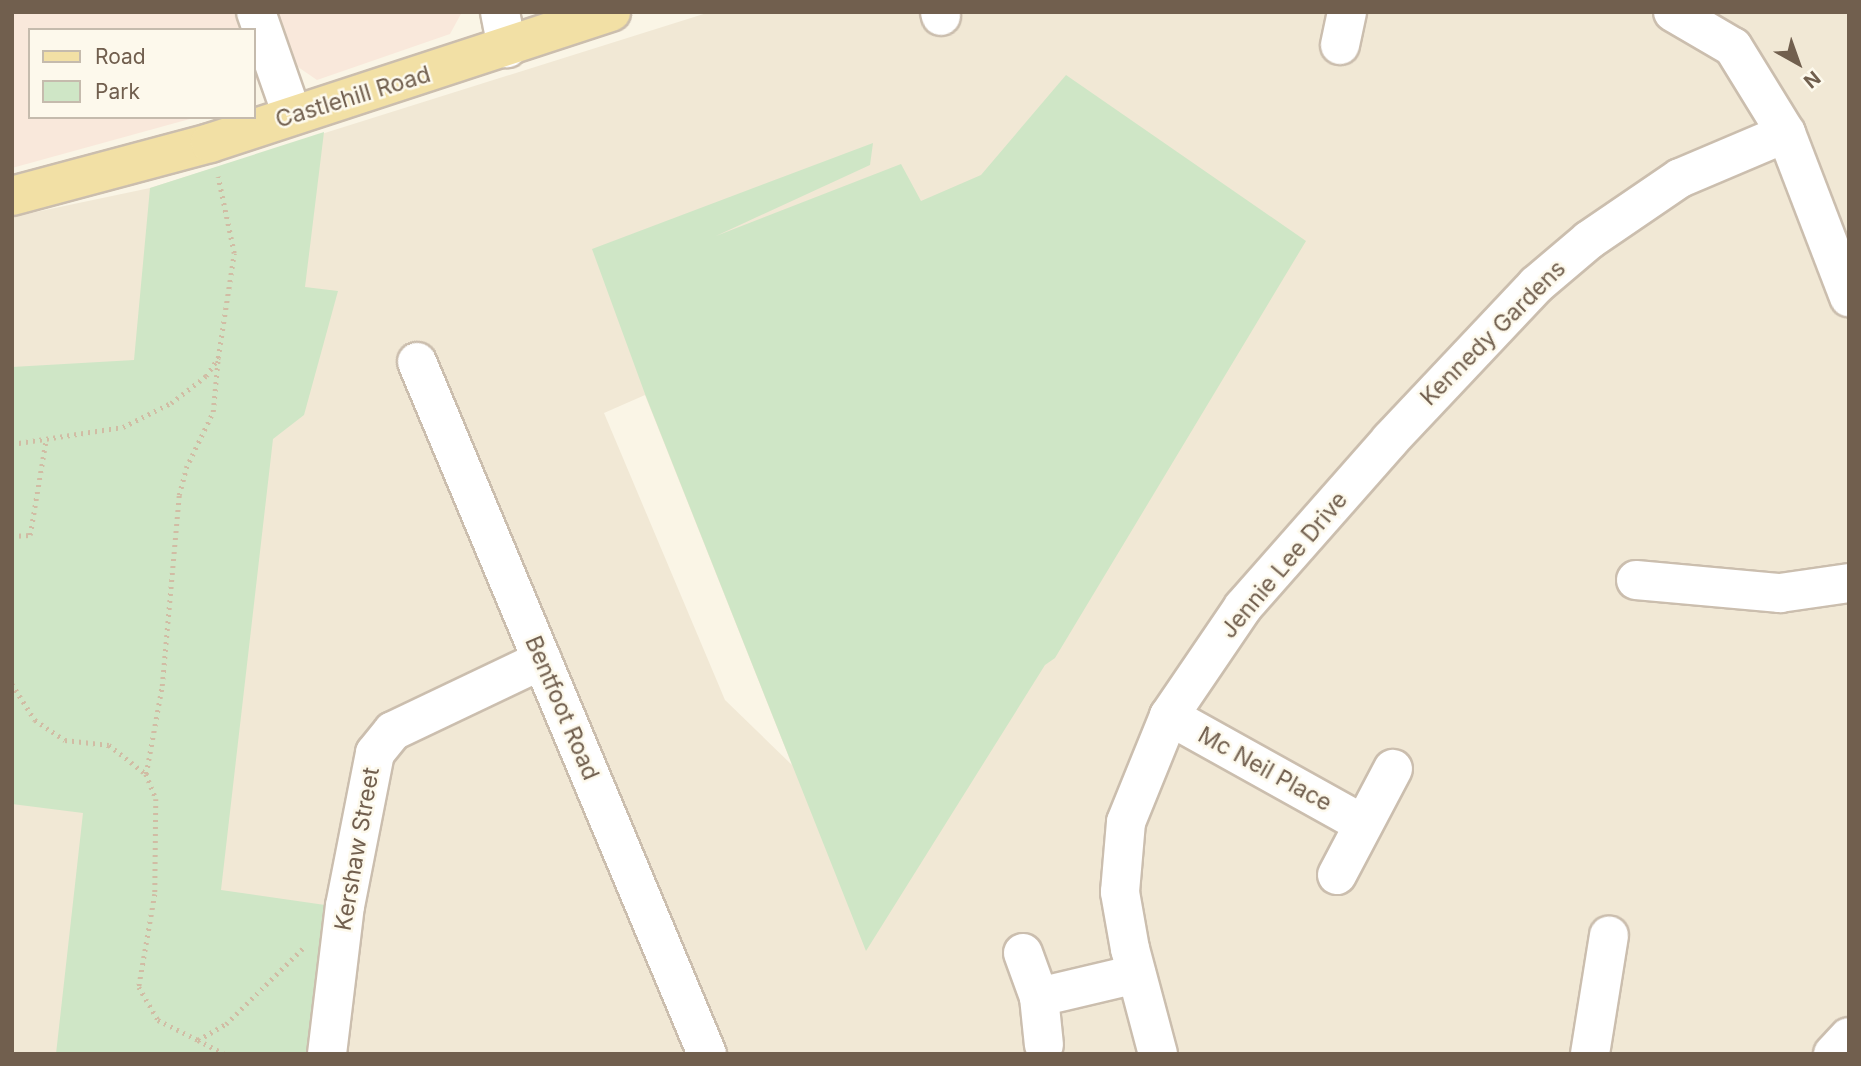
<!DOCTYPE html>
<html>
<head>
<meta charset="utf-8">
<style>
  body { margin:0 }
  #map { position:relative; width:1861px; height:1066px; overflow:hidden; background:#faf5e6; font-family:Inter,sans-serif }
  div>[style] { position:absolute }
  .residential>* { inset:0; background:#f1e8d5 }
  .commercial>* { inset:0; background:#f9e8db }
  .green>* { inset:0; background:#cfe6c6 }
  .path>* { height:4.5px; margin-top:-2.25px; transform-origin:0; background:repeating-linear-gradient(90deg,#d1bca4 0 2px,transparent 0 7px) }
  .roads { filter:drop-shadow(2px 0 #cbbeae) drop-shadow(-2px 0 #cbbeae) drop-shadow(0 2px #cbbeae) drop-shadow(0 -2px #cbbeae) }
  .minor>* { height:38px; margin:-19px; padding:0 19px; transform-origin:19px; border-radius:19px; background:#fff }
  .major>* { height:38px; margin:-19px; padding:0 19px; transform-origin:19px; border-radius:19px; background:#f2e0a5 }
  span { translate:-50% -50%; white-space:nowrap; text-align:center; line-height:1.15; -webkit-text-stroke:5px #fdf9ec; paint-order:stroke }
  .street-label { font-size:23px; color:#715f4e }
  .frame { position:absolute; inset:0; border:14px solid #715f4e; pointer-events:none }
  .legend { position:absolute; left:28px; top:28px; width:228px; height:91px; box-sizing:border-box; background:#fdf9ec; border:2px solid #c5bbad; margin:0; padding:9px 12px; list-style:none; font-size:21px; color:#715f4e }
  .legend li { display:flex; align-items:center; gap:14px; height:35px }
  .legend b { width:35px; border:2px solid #c5bbad }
  .north { position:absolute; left:1763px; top:28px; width:70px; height:70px; -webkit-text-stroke:5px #fdf9ec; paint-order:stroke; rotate:140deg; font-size:19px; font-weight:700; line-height:28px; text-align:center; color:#715f4e }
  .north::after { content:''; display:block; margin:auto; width:24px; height:32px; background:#715f4e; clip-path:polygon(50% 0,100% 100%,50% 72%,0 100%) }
</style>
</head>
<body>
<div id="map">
  <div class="residential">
    <div style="clip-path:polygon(evenodd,710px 12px,1849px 12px,1849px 1054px,12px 1054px,12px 217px,150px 188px,710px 12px,645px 395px,792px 765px,725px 700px,604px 413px,645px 395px)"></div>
  </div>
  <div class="commercial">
    <div style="clip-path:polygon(12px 12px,462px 12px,450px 34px,317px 80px,298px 67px,254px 81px,254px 30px,30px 30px,30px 117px,197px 117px,12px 168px)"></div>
  </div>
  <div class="green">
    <div style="clip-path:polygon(1066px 75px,1306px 241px,1055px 658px,1045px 665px,866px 951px,645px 394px,592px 249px,873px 143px,870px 165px,716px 236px,901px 164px,921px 201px,981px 175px)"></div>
    <div style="clip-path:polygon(324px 132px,305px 287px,338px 291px,304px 415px,273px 439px,221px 890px,332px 906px,312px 1054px,56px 1054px,83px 813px,12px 804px,12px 367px,134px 360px,150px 188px)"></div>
  </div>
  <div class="path">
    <div style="left:12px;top:444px;width:112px;rotate:-8.7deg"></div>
    <div style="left:123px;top:427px;width:54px;rotate:-26.6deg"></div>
    <div style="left:171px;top:403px;width:44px;rotate:-37.6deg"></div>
    <div style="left:206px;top:376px;width:22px;rotate:-56deg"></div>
    <div style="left:218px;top:358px;width:106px;rotate:-81.3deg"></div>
    <div style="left:234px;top:253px;width:78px;rotate:-101.9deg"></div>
    <div style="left:12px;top:536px;width:18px;rotate:-3deg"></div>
    <div style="left:30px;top:535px;width:97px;rotate:-80.5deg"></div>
    <div style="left:12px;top:684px;width:43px;rotate:57.4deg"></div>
    <div style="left:35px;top:720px;width:36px;rotate:34deg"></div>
    <div style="left:65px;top:740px;width:44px;rotate:6.5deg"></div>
    <div style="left:109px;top:745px;width:47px;rotate:38.1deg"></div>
    <div style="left:146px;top:774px;width:27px;rotate:68deg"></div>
    <div style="left:156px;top:799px;width:95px;rotate:90.6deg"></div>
    <div style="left:155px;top:894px;width:94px;rotate:99.8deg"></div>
    <div style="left:139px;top:987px;width:38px;rotate:60deg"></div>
    <div style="left:158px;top:1020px;width:45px;rotate:26.6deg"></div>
    <div style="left:198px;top:1040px;width:32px;rotate:-30deg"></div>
    <div style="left:226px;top:1024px;width:111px;rotate:-44.6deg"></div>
    <div style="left:146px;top:774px;width:89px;rotate:-79.7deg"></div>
    <div style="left:162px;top:686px;width:192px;rotate:-84.9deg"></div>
    <div style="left:179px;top:495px;width:28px;rotate:-75deg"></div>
    <div style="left:186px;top:468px;width:62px;rotate:-64.3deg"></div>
    <div style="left:213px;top:412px;width:54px;rotate:-84.7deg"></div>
    <div style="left:198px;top:1040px;width:30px;rotate:28deg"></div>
  </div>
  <div class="roads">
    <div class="minor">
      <div style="left:256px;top:12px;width:109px;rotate:70.7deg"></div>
      <div style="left:500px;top:12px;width:37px;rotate:79deg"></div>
      <div style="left:940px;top:12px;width:4px;rotate:76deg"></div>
      <div style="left:1673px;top:12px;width:69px;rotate:30.3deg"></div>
      <div style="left:1733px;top:47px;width:101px;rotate:58.4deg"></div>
      <div style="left:1786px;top:133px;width:176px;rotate:69deg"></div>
      <div style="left:1340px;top:45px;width:34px;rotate:-78deg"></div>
      <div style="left:417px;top:362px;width:750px;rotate:67.26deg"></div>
      <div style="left:1636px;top:580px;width:145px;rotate:5.2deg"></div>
      <div style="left:1780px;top:593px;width:70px;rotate:-8.2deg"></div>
      <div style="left:1169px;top:716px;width:220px;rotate:29.1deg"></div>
      <div style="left:1337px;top:875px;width:120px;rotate:-62.2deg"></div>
      <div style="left:1023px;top:953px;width:47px;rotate:70deg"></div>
      <div style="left:1039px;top:997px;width:48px;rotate:84.1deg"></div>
      <div style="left:1039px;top:997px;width:100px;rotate:-13.3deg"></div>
      <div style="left:327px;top:1054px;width:149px;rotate:-83.1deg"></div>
      <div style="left:345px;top:906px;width:156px;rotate:-78.9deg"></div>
      <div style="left:375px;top:753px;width:28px;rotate:-51deg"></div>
      <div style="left:393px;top:731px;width:165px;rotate:-25.5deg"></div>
      <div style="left:1158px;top:1054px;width:109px;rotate:-104.9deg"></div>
      <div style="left:1130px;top:949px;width:58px;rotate:-100deg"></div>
      <div style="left:1120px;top:892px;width:70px;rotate:-85.1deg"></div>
      <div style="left:1126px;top:822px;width:114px;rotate:-67.9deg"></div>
      <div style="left:1169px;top:716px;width:132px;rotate:-55.8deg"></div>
      <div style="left:1243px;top:607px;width:222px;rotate:-48.6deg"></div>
      <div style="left:1390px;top:440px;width:213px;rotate:-46.7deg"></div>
      <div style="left:1536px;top:285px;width:70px;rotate:-40.3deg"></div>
      <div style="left:1589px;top:240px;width:110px;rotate:-34.3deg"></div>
      <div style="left:1680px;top:178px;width:115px;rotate:-23deg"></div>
      <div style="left:1590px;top:1054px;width:120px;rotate:-80.9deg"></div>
      <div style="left:1833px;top:1054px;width:23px;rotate:-47deg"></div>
    </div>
    <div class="major">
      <div style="left:12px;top:196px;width:205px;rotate:-15deg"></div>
      <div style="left:210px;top:143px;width:422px;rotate:-18.1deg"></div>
    </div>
  </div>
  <div class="street-label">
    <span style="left:353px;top:97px;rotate:-17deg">Castlehill Road</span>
    <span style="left:1493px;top:333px;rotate:-45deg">Kennedy Gardens</span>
    <span style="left:1284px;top:565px;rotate:-50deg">Jennie Lee Drive</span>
    <span style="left:562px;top:708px;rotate:67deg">Bentfoot Road</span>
    <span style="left:1265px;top:769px;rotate:29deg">Mc Neil Place</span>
    <span style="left:357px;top:849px;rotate:-80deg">Kershaw Street</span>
  </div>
  <div class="frame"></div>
  <ul class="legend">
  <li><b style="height:9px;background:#f2e0a5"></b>Road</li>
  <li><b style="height:19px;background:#cfe6c6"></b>Park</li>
  </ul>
  <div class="north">N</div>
</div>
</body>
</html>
